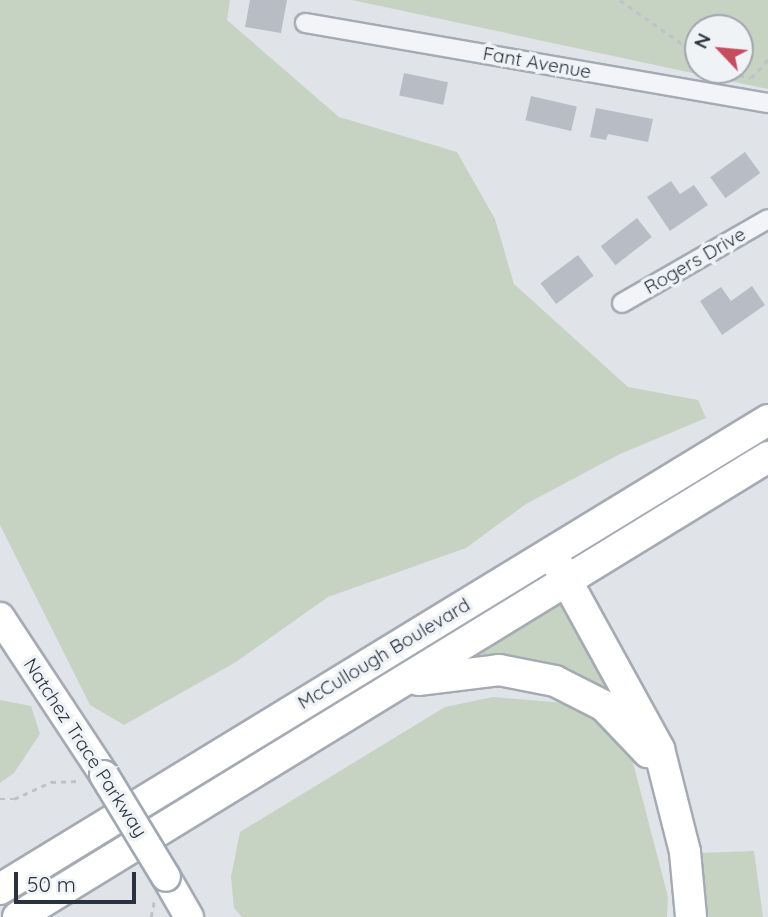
<!DOCTYPE html>
<html>
<head>
<meta charset="utf-8">
<style>
  body { margin:0 }
  #map { position:relative; width:768px; height:917px; overflow:hidden; background:#e0e4e9; font-family:Quicksand,sans-serif }
  div>[style] { position:absolute }
  .green>* { inset:0; background:#c6d2c2 }
  .building>* { inset:0; background:#b8bdc5; transform-origin:0 0 }
  .path>* { height:2.5px; margin-top:-1.25px; transform-origin:0; background:repeating-linear-gradient(90deg,#bfc2c7 0 5px,transparent 0 10px) }
  .roads { filter:drop-shadow(2px 0 #a6abb3) drop-shadow(-2px 0 #a6abb3) drop-shadow(0 2px #a6abb3) drop-shadow(0 -2px #a6abb3) }
  .minor>* { height:18px; margin:-9px; padding:0 9px; transform-origin:9px; border-radius:9px; background:#f3f4f7 }
  .primary>* { height:28px; margin:-14px; padding:0 14px; transform-origin:14px; border-radius:14px; background:#fff }
  .trunk>* { height:30px; margin:-15px; padding:0 15px; transform-origin:15px; border-radius:15px; background:#fff }
  .bridges { filter:drop-shadow(2px 0 #a0a8b4) drop-shadow(-2px 0 #a0a8b4) drop-shadow(0 2px #a0a8b4) drop-shadow(0 -2px #a0a8b4) }
  .primary-bridge>* { height:28px; margin:-14px; padding:0 14px; transform-origin:14px; border-radius:14px; background:#fff }
  span { translate:-50% -50%; white-space:nowrap; text-align:center; line-height:1.15; -webkit-text-stroke:7px #f0f3f6; paint-order:stroke }
  .street-label { font-size:19px; color:#2a323f }
  .north { position:absolute; left:684px; top:14px; width:70px; height:70px; box-sizing:border-box; background:#f0f3f6; border:2px solid #a1a6ad; border-radius:50%; rotate:296deg; font-size:19px; font-weight:700; line-height:28px; text-align:center; color:#2a323f }
  .north::after { content:''; display:block; margin:auto; width:24px; height:32px; background:#c64d60; clip-path:polygon(50% 0,100% 100%,50% 72%,0 100%) }
  .scale { position:absolute; left:14px; top:872px; width:122px; height:32px; box-sizing:border-box; border:4px solid #2a323f; border-top:0; padding-left:9px; font-size:21px; line-height:24px; white-space:nowrap; color:#2a323f; -webkit-text-stroke:5px #f0f3f6; paint-order:stroke }
</style>
</head>
<body>
<div id="map">
  <div class="green">
    <div style="clip-path:polygon(0 0,230px 0,227px 20px,339px 117px,457px 152px,495px 219px,514px 284px,628px 387px,698px 400px,706px 418px,620px 454px,526px 504px,466px 548px,328px 597px,236px 662px,124px 725px,90px 705px,0 525px)"></div>
    <div style="clip-path:polygon(evenodd,352px 0,768px 0,768px 89px,352px 0,698px 28px,740px 28px,740px 70px,698px 70px,698px 28px)"></div>
    <div style="clip-path:polygon(556px 603px,565px 603px,629px 719px,455px 664px)"></div>
    <div style="clip-path:polygon(493px 697px,579px 704px,608px 726px,630px 751px,668px 897px,667px 917px,242px 917px,234px 908px,231px 877px,240px 832px,445px 707px)"></div>
    <div style="clip-path:polygon(0 700px,31px 706px,40px 734px,14px 773px,0 783px)"></div>
    <div style="clip-path:polygon(754px 851px,763px 917px,702px 917px,700px 853px)"></div>
  </div>
  <div class="building">
    <div style="clip-path:polygon(250px 0,287px 0,281px 33px,245px 27px)"></div>
    <div style="left:404px;top:73px;width:45px;height:23px;rotate:12deg"></div>
    <div style="left:531px;top:96px;width:47px;height:25px;rotate:13deg"></div>
    <div style="clip-path:polygon(596px 108px,653px 119px,648px 142px,608px 134px,606px 140px,590px 137px)"></div>
    <div style="left:745px;top:152px;width:26px;height:43px;rotate:54deg"></div>
    <div style="clip-path:polygon(671px 181px,680px 194px,694px 185px,708px 205px,670px 231px,647px 197px)"></div>
    <div style="left:637px;top:218px;width:24px;height:46px;rotate:52deg"></div>
    <div style="left:578px;top:255px;width:26px;height:47px;rotate:53deg"></div>
    <div style="clip-path:polygon(752px 286px,765px 305px,722px 335px,700px 301px,721px 287px,731px 301px)"></div>
  </div>
  <div class="path">
    <div style="left:620px;top:0;width:95px;rotate:35.2deg"></div>
    <div style="left:720px;top:70px;width:32px;rotate:14deg"></div>
    <div style="left:751px;top:78px;width:25px;rotate:-47deg"></div>
    <div style="left:0;top:799px;width:14px"></div>
    <div style="left:14px;top:799px;width:41px;rotate:-24.7deg"></div>
    <div style="left:51px;top:782px;width:29px;rotate:-2deg"></div>
    <div style="left:151px;top:917px;width:16px;rotate:-79deg"></div>
  </div>
  <div class="roads">
    <div class="minor">
      <div style="left:305px;top:23px;width:470px;rotate:9.8deg"></div>
      <div style="left:622px;top:303px;width:168px;rotate:-29.9deg"></div>
    </div>
    <div class="primary">
      <div style="left:0;top:617px;width:189px;rotate:56.6deg"></div>
      <div style="left:166px;top:877px;width:46px;rotate:60.1deg"></div>
    </div>
    <div class="trunk">
      <div style="left:558px;top:565px;width:210px;rotate:61.2deg"></div>
      <div style="left:659px;top:749px;width:106px;rotate:75.8deg"></div>
      <div style="left:685px;top:852px;width:65px;rotate:84.7deg"></div>
      <div style="left:418px;top:680px;width:82px;rotate:-7deg"></div>
      <div style="left:499px;top:670px;width:57px;rotate:11.1deg"></div>
      <div style="left:555px;top:681px;width:55px;rotate:27deg"></div>
      <div style="left:604px;top:706px;width:64px;rotate:46.3deg"></div>
      <div style="left:0;top:889px;width:900px;rotate:-31.41deg"></div>
      <div style="left:18px;top:917px;width:880px;rotate:-31.52deg"></div>
    </div>
  </div>
  <div class="bridges">
    <div class="primary-bridge">
      <div style="left:104px;top:775px;width:119px;rotate:58.7deg"></div>
    </div>
  </div>
  <div class="street-label">
    <span style="left:537px;top:63px;rotate:10deg">Fant Avenue</span>
    <span style="left:695px;top:261px;rotate:-30deg">Rogers Drive</span>
    <span style="left:384px;top:654px;rotate:-31deg">McCullough Boulevard</span>
    <span style="left:85px;top:748px;rotate:57deg">Natchez Trace Parkway</span>
  </div>
  <div class="north">N</div>
  <div class="scale">50 m</div>
</div>
</body>
</html>
